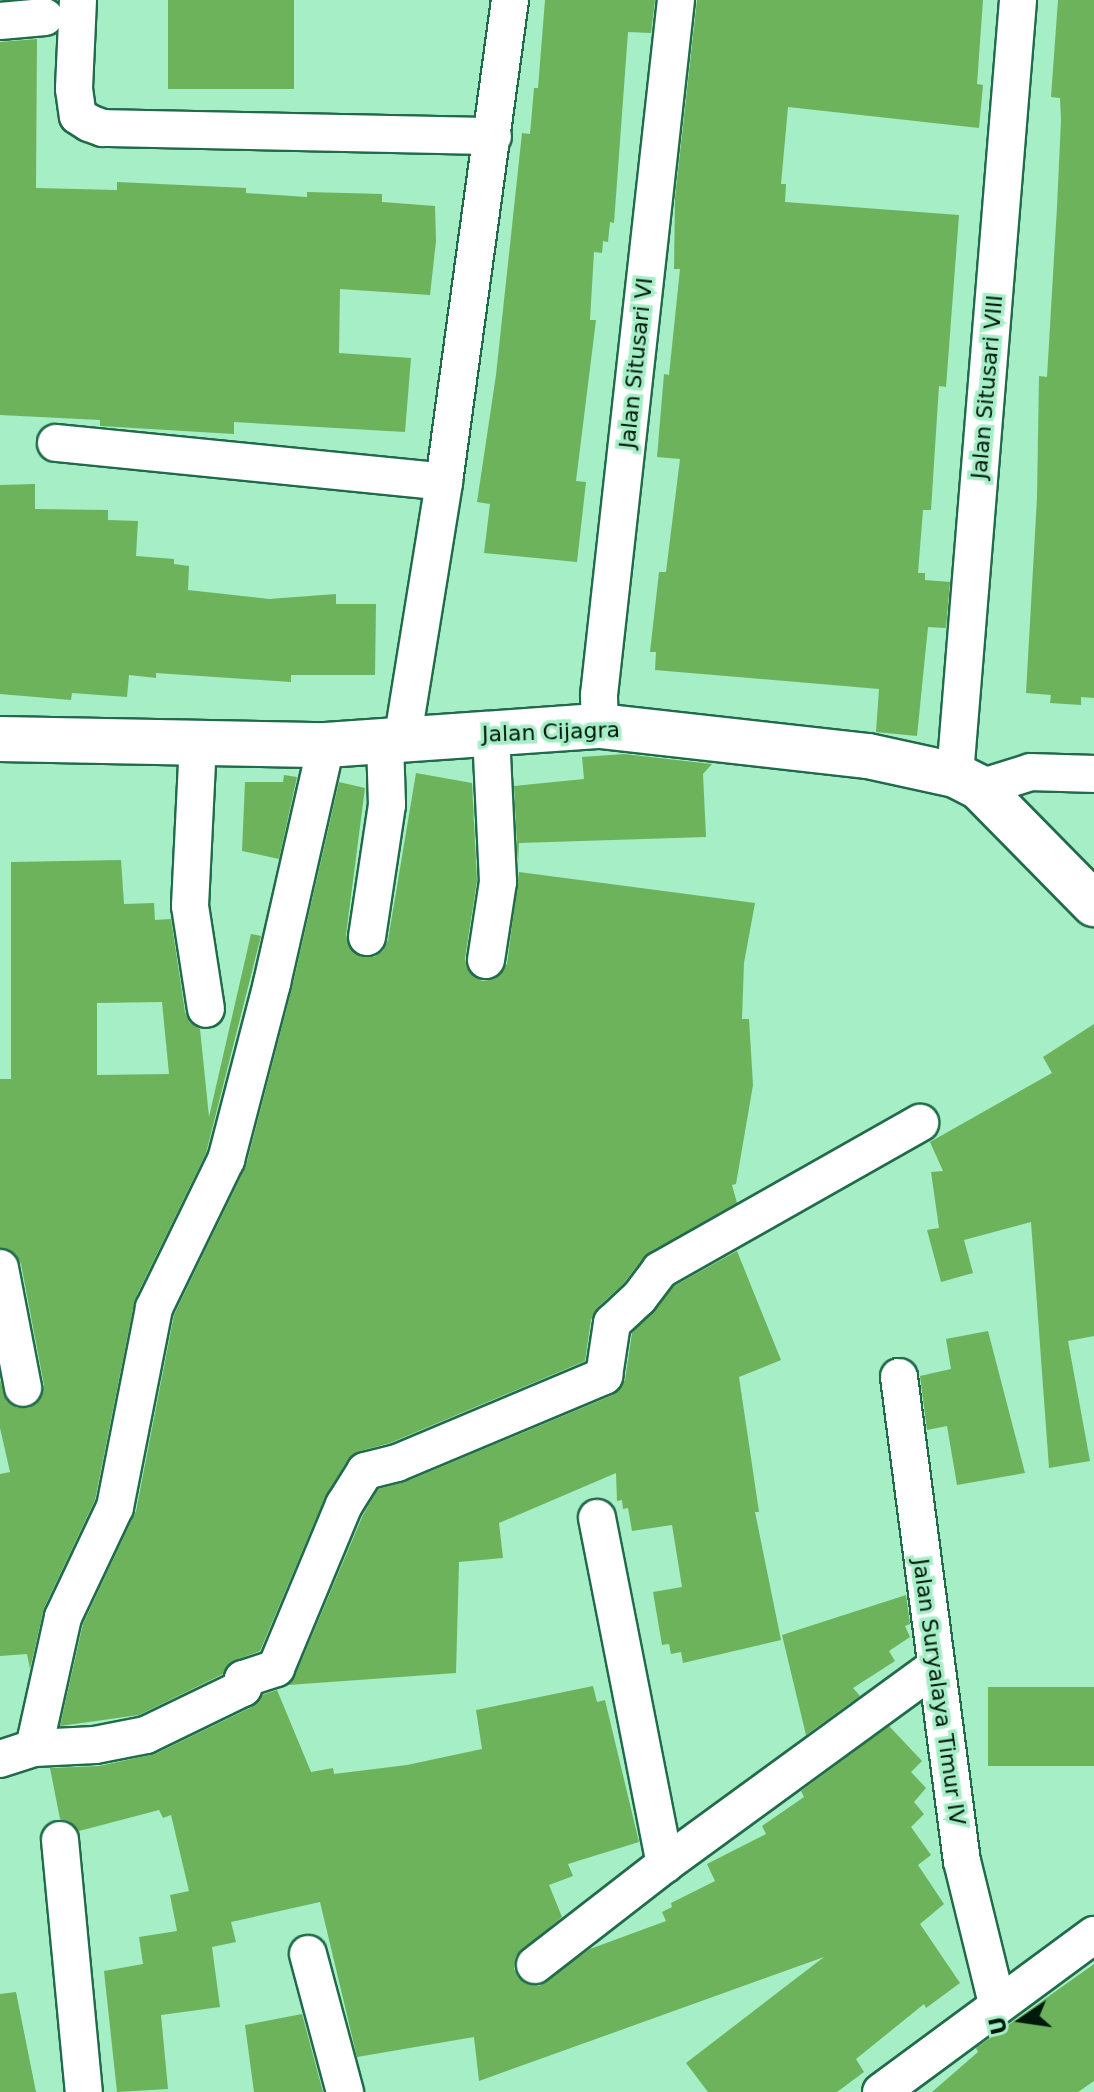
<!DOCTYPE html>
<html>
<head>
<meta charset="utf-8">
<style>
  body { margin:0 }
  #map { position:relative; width:1094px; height:2092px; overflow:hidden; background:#a5eec6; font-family:"DejaVu Sans",sans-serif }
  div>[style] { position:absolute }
  .building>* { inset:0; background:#6cb35c; transform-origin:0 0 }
  .roads { filter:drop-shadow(2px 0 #226b4a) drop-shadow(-2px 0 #226b4a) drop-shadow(0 2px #226b4a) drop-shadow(0 -2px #226b4a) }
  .minor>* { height:36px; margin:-18px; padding:0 18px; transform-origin:18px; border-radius:18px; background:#fff }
  .tertiary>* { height:44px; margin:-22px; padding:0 22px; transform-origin:22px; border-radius:22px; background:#fff }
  span { translate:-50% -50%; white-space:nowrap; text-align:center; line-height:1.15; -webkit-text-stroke:7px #a5eec6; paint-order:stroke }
  .street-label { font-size:22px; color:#00190c }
  .north { position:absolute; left:982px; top:1980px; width:80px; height:80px; -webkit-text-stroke:6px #a5eec6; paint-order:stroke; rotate:257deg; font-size:22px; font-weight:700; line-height:32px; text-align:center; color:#00190c }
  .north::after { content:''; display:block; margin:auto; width:28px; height:36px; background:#00190c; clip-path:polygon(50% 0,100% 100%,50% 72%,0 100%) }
</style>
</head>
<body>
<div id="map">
  <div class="building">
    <div style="left:168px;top:0;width:126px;height:89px"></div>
    <div style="clip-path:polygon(545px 0,655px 0,651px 33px,628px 32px,614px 223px,610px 222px,608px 242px,603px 241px,602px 253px,594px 252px,590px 320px,596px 320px,576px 481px,586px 482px,577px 562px,484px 553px,490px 504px,477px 502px,496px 375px,522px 133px,530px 134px,534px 88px,538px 88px)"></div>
    <div style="clip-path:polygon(697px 0,983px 0,977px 84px,983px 85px,979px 128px,788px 107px,781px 184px,786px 184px,785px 202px,959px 215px,946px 387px,939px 386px,931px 510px,923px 510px,918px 573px,925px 573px,925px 580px,950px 582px,946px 628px,928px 627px,917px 736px,876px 732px,879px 689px,655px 670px,656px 652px,650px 652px,659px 572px,666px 572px,680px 459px,657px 457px,664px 374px,669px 375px,680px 269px,674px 269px,675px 198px)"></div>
    <div style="clip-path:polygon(1058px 0,1094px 0,1094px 698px,1081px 697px,1081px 705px,1050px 703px,1051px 695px,1026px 693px,1037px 498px,1039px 376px,1047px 377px,1057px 207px,1061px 120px,1060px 98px,1051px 97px)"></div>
    <div style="clip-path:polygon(37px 39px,36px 188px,117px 190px,117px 182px,246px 188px,246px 193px,307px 197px,307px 192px,382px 194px,382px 202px,435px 206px,436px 241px,430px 295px,340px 289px,339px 353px,411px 358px,405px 432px,234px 422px,234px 434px,100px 426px,100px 420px,0 415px,0 42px)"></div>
    <div style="clip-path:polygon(35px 484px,35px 509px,108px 510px,108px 520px,138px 521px,136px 556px,174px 559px,174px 564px,189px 566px,188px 590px,269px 599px,336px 594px,336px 604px,376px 604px,375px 675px,291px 675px,291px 682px,156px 673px,156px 678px,129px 675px,127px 697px,72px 693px,71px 700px,0 694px,0 485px)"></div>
    <div style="clip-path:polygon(624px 754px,712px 764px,703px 774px,706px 837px,519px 843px,518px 866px,514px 786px,584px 779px,582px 757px)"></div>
    <div style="clip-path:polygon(416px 773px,472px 783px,477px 881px,465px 958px,467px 968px,482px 981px,494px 979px,507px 964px,519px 872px,755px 903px,744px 963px,742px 1019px,749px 1019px,753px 1085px,736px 1184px,732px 1185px,737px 1203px,644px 1257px,623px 1284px,597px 1308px,591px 1320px,585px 1361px,390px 1443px,360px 1451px,348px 1459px,325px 1497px,260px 1651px,236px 1660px,223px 1674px,139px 1715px,60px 1726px,83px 1624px,136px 1511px,174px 1315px,246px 1166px,292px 988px,339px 782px,365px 788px,346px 935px,355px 954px,374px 957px,383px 951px,388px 940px)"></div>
    <div style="clip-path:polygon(284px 775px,297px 777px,279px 859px,242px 851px,245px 782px,283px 782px)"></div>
    <div style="clip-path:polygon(evenodd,121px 860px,124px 904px,154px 903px,155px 920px,171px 919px,185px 1012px,190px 1023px,200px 1029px,209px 1117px,251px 934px,261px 936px,206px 1153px,135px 1299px,95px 1500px,44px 1608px,30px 1669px,27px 1654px,0 1656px,0 1474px,10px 1472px,0 1428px,0 1380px,7px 1401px,17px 1408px,28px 1408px,37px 1403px,44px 1385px,21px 1264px,15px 1254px,0 1248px,0 1079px,11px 1079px,11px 862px,121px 860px,162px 1002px,169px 1074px,97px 1075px,97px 1003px,162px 1002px)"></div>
    <div style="clip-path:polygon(1094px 1024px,1094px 1336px,1068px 1341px,1090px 1461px,1049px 1468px,1031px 1222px,964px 1240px,973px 1273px,941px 1282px,927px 1230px,939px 1228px,931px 1172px,943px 1171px,930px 1142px,1052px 1073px,1043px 1057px)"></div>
    <div style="clip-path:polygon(737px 1251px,781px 1360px,739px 1377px,759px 1512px,755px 1512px,781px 1640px,683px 1663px,681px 1652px,671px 1654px,669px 1644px,662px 1645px,653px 1592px,682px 1587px,672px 1525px,632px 1531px,628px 1508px,623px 1509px,622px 1500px,617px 1501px,616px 1473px,499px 1523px,503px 1558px,459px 1562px,456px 1673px,288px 1685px,295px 1676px,363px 1515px,378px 1489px,405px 1482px,613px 1395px,625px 1380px,632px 1333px,674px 1286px)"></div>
    <div style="clip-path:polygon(988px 1331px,1025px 1473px,957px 1485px,947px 1426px,927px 1430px,920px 1376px,951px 1369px,946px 1339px)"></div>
    <div style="clip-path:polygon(906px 1595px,910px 1624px,905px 1626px,910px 1637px,889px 1651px,895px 1661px,853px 1688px,860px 1696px,806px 1735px,782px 1635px)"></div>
    <div style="clip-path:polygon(593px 1686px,597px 1702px,605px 1700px,639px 1842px,568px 1864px,573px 1876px,549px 1885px,562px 1917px,516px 1956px,514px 1969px,519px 1978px,539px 1986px,590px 1949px,666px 1921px,662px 1912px,672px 1907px,671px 1903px,715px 1881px,707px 1864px,766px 1834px,762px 1826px,804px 1797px,801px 1791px,889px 1726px,922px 1761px,911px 1772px,926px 1788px,914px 1802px,924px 1814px,911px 1827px,931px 1855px,918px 1865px,944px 1904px,920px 1924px,960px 1983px,926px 2008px,924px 2004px,856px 2059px,864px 2072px,837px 2092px,708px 2092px,686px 2063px,824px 1957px,479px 2081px,474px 2037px,357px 2057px,320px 1902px,231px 1922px,236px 1942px,212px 1947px,220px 2007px,161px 2015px,168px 2089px,117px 2092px,104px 1971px,143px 1964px,139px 1937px,177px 1931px,170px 1895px,189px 1891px,171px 1815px,163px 1818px,159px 1810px,79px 1831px,69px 1821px,60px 1819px,50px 1768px,99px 1766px,155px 1754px,252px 1707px,262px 1695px,277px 1690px,311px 1772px,333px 1768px,334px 1774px,407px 1765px,482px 1749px,476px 1710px)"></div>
    <div style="left:1094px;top:1687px;width:79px;height:106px;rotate:90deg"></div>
    <div style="clip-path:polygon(1094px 1964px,1094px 2081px,1078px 2092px,932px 2092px,978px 2052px,976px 2048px)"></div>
    <div style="clip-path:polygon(16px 1992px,36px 2092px,0 2092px,0 1994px)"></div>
    <div style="clip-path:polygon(302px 2014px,323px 2092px,254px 2092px,245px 2025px)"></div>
  </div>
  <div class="roads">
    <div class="minor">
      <div style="left:78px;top:0;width:89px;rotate:92.6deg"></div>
      <div style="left:74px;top:89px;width:27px;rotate:82deg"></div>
      <div style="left:78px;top:116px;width:13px;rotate:32deg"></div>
      <div style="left:89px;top:123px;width:15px;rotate:20deg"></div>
      <div style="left:103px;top:128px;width:390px;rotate:1.2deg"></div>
      <div style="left:0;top:21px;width:45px;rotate:-5.1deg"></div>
      <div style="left:56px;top:443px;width:390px;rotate:5.7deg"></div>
      <div style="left:600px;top:726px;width:31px;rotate:-92deg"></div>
      <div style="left:599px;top:695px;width:699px;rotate:-83.68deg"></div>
      <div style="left:198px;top:742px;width:164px;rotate:92.8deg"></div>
      <div style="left:190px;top:906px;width:104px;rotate:81.2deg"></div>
      <div style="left:402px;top:742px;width:263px;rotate:-80.8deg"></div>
      <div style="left:444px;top:482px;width:486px;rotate:-82.2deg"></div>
      <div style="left:955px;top:775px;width:778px;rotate:-85.35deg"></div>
      <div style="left:980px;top:788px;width:53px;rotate:-17.4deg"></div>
      <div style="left:1031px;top:772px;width:63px;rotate:1.8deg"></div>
      <div style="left:367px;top:937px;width:134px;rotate:-81.4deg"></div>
      <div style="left:387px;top:805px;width:63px;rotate:-91.8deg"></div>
      <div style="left:486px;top:960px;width:79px;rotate:-81.3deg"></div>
      <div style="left:498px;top:882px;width:148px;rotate:-92.7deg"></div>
      <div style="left:0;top:1268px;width:122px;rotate:79.1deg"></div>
      <div style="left:899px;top:1377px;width:488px;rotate:82.6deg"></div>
      <div style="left:962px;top:1861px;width:147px;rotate:76.2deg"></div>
      <div style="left:597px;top:1518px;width:353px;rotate:78.9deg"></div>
      <div style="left:34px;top:1748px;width:134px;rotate:-77.5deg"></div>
      <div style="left:63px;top:1617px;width:122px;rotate:-64.7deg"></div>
      <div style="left:115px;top:1507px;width:203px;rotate:-78.9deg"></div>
      <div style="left:154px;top:1308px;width:165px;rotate:-64.1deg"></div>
      <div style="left:226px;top:1160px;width:183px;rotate:-75.4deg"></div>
      <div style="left:272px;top:983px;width:244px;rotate:-77.2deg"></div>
      <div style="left:0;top:1759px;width:36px;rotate:-18deg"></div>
      <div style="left:34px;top:1748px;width:61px;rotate:-2.8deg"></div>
      <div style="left:95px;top:1745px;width:52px;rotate:-11.1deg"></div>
      <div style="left:146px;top:1735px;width:108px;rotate:-25.9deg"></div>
      <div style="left:243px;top:1688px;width:9px;rotate:-90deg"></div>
      <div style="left:243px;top:1679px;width:35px;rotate:-18deg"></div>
      <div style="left:276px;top:1668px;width:177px;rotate:-67.4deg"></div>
      <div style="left:344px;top:1505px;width:40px;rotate:-58deg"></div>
      <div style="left:365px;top:1471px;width:33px;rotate:-14deg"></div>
      <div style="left:397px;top:1463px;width:225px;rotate:-22.8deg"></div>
      <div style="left:604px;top:1376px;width:54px;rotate:-81.4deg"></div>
      <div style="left:612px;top:1323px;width:37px;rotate:-43deg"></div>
      <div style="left:639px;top:1298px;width:35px;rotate:-53deg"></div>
      <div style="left:660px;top:1270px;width:299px;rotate:-29.5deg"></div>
      <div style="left:60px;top:1840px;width:253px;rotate:84.6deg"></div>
      <div style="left:308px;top:1954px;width:143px;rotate:75deg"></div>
      <div style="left:535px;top:1965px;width:165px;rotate:-37.8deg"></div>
      <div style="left:665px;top:1864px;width:334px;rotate:-36.1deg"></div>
      <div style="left:881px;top:2092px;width:265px;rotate:-36.4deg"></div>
    </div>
    <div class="tertiary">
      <div style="left:0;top:739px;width:326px;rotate:1.1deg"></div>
      <div style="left:326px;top:745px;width:275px;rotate:-4deg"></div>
      <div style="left:600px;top:726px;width:270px;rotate:6.4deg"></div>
      <div style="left:868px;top:756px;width:89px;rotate:12.3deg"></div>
      <div style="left:955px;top:775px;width:28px;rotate:27deg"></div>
      <div style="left:980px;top:788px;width:163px;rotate:45.5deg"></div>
    </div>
  </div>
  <div class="street-label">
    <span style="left:636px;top:363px;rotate:-84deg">Jalan Situsari VI</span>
    <span style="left:987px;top:387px;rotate:-85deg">Jalan Situsari VIII</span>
    <span style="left:551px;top:732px;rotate:-2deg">Jalan Cijagra</span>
    <span style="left:939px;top:1692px;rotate:82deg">Jalan Suryalaya Timur IV</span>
  </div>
  <div class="north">U</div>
</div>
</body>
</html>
